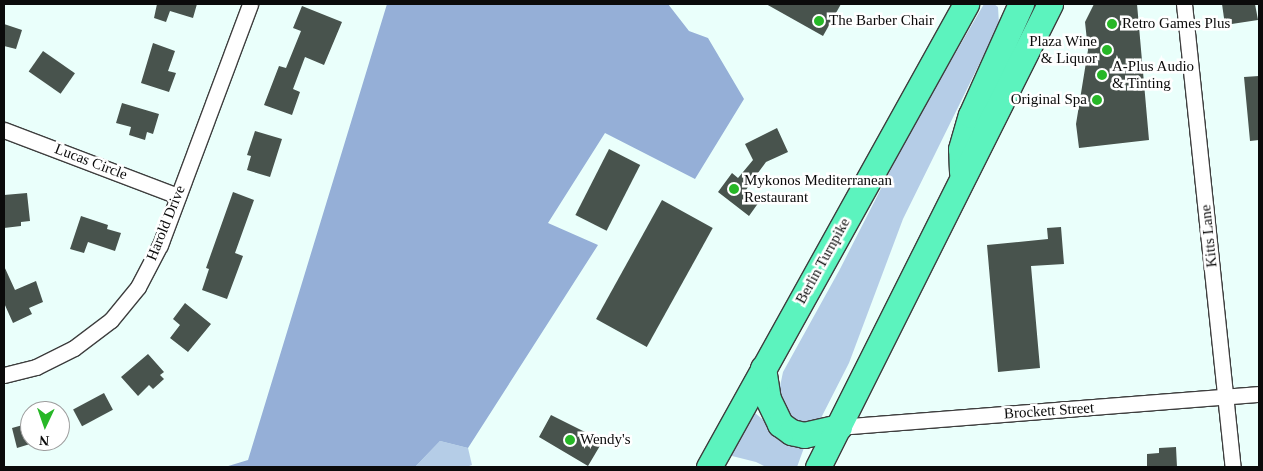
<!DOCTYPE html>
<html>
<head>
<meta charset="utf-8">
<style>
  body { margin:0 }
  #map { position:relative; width:1263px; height:471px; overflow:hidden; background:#eafffb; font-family:Georgia,serif }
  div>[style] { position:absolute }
  .green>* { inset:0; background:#b5cde7 }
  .forest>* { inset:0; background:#95afd7 }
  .building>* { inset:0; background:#48534d; transform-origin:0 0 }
  .roads { filter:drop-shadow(1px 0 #3e3e3e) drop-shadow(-1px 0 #3e3e3e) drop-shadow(0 1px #3e3e3e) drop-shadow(0 -1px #3e3e3e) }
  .minor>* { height:15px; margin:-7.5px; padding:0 7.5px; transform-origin:7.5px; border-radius:7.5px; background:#fff }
  .trunk>* { height:25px; margin:-12.5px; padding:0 12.5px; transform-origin:12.5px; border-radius:12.5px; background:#5cf3be }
  .dots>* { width:14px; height:14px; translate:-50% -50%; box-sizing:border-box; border:2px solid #fff; border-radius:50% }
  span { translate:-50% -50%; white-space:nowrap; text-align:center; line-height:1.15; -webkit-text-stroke:5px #fff; paint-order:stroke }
  .poi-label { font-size:15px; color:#0b0b0b }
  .left { translate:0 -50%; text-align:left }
  .right { translate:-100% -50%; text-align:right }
  .street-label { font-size:15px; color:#0b0b0b }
  .frame { position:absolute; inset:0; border:5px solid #0b0b0b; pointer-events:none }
  .north { position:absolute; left:20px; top:401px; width:50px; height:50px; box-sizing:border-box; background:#fff; border:1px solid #9d9d9d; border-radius:50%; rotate:183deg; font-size:14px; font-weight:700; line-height:20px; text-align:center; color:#0b0b0b }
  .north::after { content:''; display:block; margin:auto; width:18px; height:22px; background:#27b727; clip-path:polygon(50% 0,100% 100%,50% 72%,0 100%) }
</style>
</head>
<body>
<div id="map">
  <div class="green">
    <div style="clip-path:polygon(984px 4px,994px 4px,998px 7px,999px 24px,903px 219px,849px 363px,821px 418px,809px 424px,792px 420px,778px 396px,783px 372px,840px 269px,914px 124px)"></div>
    <div style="clip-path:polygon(755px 413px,768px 424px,805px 445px,797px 467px,766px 467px,756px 462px,732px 456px,732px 452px)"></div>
    <div style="clip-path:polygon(440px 441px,468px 448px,472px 465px,466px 467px,415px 467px)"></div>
  </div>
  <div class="forest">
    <div style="clip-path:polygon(387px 4px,668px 4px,689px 31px,708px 38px,744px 99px,695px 179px,605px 133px,548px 223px,598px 245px,468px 448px,440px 441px,415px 467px,225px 467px,248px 460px)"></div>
  </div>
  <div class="building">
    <div style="clip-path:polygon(157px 4px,197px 4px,193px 18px,170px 11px,166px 22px,154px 18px)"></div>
    <div style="clip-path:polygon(766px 4px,841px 4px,823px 36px)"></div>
    <div style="clip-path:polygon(1094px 4px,1137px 4px,1149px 140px,1079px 148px,1076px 124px,1088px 50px,1085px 22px)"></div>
    <div style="clip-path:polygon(1222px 4px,1255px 4px,1258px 20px,1225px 25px)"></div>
    <div style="clip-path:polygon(302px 6px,342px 22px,324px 65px,305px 57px,293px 89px,300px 92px,292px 115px,264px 105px,279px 66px,286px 68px,301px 31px,293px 28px)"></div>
    <div style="clip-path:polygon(4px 24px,22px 30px,16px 49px,4px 46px)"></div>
    <div style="clip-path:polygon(153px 43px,175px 51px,168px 71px,176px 73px,169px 92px,141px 83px)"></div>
    <div style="left:43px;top:51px;width:39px;height:25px;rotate:35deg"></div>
    <div style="clip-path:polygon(1259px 76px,1259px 140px,1250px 141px,1244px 77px)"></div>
    <div style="clip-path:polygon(122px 103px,159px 114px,153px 134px,147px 132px,145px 140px,129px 135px,131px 127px,116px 123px)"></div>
    <div style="clip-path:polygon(777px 128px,788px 152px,766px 162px,749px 185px,745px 192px,759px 202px,749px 216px,718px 192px,732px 173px,738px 178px,753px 160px,745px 144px)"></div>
    <div style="clip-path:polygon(255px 131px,282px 139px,270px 177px,247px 170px,251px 156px,247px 155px)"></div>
    <div style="left:609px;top:149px;width:35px;height:74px;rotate:27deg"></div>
    <div style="clip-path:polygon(233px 192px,254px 200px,235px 253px,243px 256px,227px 299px,202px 290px,209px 269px,206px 268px)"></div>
    <div style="clip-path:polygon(27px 193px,30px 221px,21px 222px,21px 226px,4px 228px,4px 195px)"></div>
    <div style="left:662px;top:200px;width:58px;height:136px;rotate:29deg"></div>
    <div style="clip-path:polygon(81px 216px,108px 225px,107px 229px,121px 233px,115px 251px,88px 242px,84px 253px,70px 249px)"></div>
    <div style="clip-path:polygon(1061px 227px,1064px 264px,1031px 266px,1040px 368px,998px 372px,987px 245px,1048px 239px,1047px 228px)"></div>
    <div style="clip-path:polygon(4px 266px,15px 290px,36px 281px,43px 302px,29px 308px,32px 314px,13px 323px,4px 303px)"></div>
    <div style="clip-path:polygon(185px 303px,211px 324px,188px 352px,170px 338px,180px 325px,173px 319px)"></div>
    <div style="clip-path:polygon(148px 354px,164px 372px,160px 375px,164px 379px,153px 389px,149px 385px,138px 396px,121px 377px)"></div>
    <div style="left:104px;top:393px;width:19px;height:35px;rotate:62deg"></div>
    <div style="clip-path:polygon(551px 415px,591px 435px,590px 437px,601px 444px,588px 466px,539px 437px)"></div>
    <div style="clip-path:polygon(30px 423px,30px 444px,17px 448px,12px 428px)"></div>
    <div style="clip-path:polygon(1176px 447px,1177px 467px,1147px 467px,1147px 454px,1159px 453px,1159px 448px)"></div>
  </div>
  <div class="roads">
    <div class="minor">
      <div style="left:1184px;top:4px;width:466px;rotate:84deg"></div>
      <div style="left:4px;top:130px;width:186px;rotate:20.8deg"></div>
      <div style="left:4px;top:375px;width:33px;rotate:-14deg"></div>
      <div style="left:36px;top:367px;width:42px;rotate:-26.6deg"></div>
      <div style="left:74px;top:348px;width:46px;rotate:-37.1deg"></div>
      <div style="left:111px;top:320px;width:43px;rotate:-50.7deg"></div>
      <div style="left:138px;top:287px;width:47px;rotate:-62.4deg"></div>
      <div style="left:160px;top:245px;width:257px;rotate:-69.5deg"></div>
      <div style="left:839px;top:427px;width:421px;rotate:-4.5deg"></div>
    </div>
    <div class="trunk">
      <div style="left:962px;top:172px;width:23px;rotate:-92deg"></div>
      <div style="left:961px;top:149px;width:35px;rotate:-74deg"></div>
      <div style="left:971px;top:115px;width:122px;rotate:-65.8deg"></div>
      <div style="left:763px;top:368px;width:31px;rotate:81deg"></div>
      <div style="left:768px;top:399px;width:28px;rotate:64deg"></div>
      <div style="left:780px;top:424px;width:14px;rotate:36deg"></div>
      <div style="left:791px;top:432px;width:13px;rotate:13deg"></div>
      <div style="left:804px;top:435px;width:36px;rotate:-13deg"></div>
      <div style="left:709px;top:467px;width:530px;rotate:-60.97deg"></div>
      <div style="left:818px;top:467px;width:518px;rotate:-63.39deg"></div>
    </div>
  </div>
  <div class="dots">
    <div style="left:819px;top:21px;background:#27b727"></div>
    <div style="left:1112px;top:24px;background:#27b727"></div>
    <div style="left:1107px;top:50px;background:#27b727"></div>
    <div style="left:1102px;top:75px;background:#27b727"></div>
    <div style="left:1097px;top:100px;background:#27b727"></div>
    <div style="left:734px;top:189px;background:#27b727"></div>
    <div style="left:570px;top:440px;background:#27b727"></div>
  </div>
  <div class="poi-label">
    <span class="left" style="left:829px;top:21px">The Barber Chair</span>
    <span class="left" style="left:1122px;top:24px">Retro Games Plus</span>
    <span class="right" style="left:1097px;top:50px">Plaza Wine<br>&amp; Liquor</span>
    <span class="left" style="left:1112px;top:75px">A-Plus Audio<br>&amp; Tinting</span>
    <span class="right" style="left:1087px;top:100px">Original Spa</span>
    <span class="left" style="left:744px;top:189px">Mykonos Mediterranean<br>Restaurant</span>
    <span class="left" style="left:580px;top:440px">Wendy's</span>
  </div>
  <div class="street-label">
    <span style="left:91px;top:162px;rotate:21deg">Lucas Circle</span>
    <span style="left:166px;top:223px;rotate:-68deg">Harold Drive</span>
    <span style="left:1209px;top:236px;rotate:-96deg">Kitts Lane</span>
    <span style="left:823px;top:261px;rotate:-61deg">Berlin Turnpike</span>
    <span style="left:1049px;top:411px;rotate:-4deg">Brockett Street</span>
  </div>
  <div class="frame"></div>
  <div class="north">N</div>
</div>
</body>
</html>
